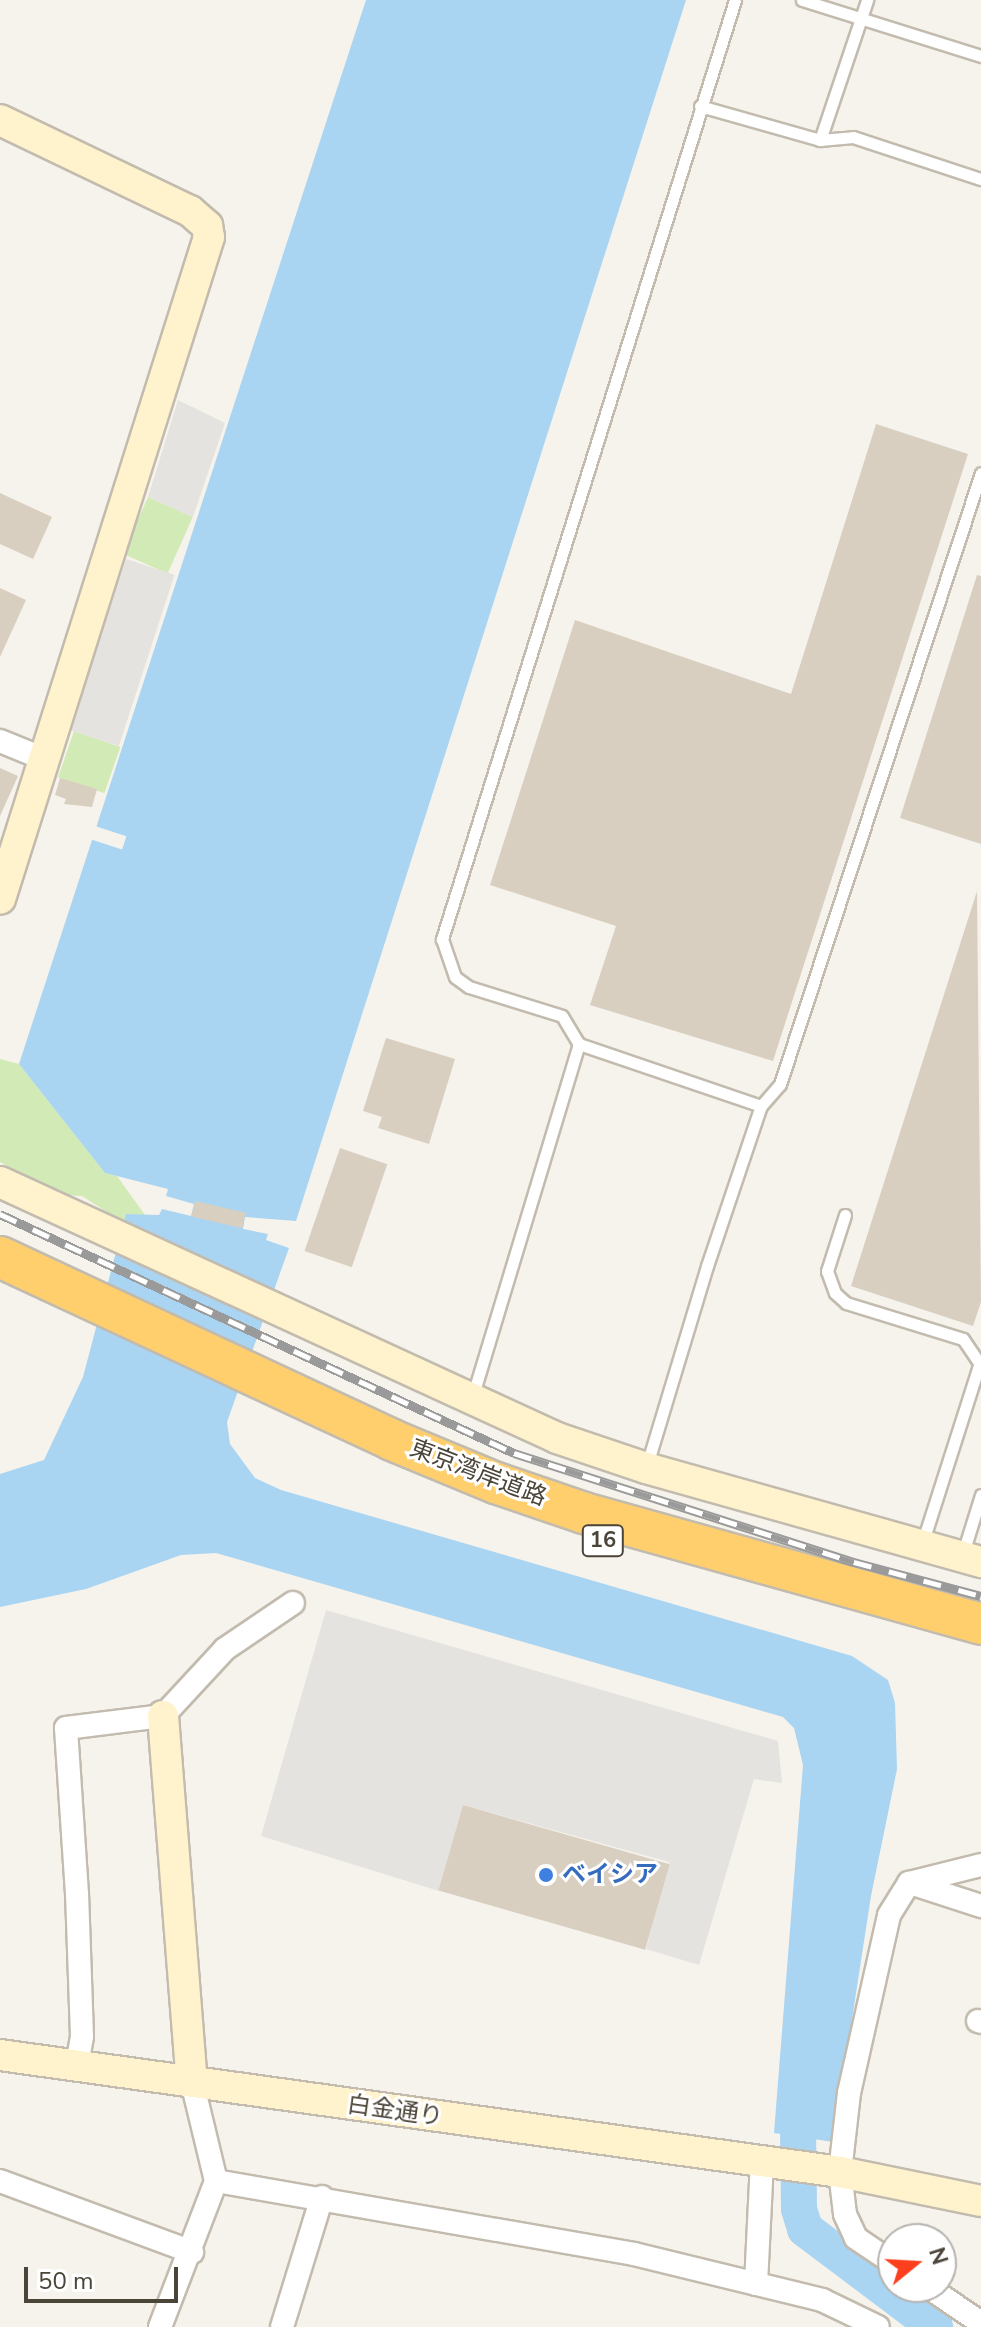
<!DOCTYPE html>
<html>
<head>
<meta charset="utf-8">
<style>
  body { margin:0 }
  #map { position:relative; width:981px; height:2327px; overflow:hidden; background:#f6f3ec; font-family:"Nunito Sans","Noto Sans JP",sans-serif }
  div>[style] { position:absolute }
  .green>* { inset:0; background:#d2eab5; transform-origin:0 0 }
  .parking>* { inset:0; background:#e5e3e0; transform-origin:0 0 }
  .water>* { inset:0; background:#a9d4f2 }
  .pier>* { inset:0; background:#f6f3ec; transform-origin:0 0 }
  .river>* { height:36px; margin:-18px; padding:0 18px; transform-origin:18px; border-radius:18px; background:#a9d4f2 }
  .building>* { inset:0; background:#d8cfc1; transform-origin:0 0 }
  .roads { filter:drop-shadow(2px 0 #c2bbae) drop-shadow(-2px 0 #c2bbae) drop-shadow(0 2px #c2bbae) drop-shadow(0 -2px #c2bbae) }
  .lane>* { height:11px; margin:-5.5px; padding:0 5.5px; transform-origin:5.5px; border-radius:5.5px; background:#fff }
  .street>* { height:22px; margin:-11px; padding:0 11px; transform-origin:11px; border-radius:11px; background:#fff }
  .secondary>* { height:30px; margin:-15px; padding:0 15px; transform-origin:15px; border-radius:15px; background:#fff3cd }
  .highway>* { height:40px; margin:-20px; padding:0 20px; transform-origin:20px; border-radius:20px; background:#ffcf6e }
  .rail>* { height:9px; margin-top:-4.5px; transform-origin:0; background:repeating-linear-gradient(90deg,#fff 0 18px,#9a9a9a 0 36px); box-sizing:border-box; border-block:2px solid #9a9a9a }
  .dots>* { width:22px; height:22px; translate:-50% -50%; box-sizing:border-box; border:4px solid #fff; border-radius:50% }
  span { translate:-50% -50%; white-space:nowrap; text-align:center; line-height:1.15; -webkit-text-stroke:6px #fff; paint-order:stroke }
  .shield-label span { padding:2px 6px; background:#fff; border:2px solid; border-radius:6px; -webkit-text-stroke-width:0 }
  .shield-label { font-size:22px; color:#4b4439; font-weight:700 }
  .street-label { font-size:24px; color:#4b4439 }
  .shop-label { font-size:24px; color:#366cbe; font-weight:700 }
  .left { translate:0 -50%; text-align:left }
  .north { position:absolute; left:877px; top:2223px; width:80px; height:80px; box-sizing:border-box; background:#fff; border:2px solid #b7b4b0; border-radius:50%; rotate:72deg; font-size:22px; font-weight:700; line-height:32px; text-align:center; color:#4b4439 }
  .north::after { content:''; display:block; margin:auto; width:28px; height:36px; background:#fc3f1d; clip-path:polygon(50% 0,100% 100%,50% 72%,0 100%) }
  .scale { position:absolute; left:24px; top:2267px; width:154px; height:36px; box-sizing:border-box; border:4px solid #4b4439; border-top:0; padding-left:10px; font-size:24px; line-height:28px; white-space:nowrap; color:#4b4439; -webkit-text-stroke:6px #fff; paint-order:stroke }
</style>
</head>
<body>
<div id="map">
  <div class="green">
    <div style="left:148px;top:497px;width:49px;height:62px;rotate:24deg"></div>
    <div style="left:74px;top:731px;width:49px;height:49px;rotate:19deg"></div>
    <div style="clip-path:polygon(0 1059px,19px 1064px,105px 1173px,117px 1176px,145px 1215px,126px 1214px,124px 1223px,82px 1196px,61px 1195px,0 1162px)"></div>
  </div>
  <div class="parking">
    <div style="clip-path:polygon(178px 400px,225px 423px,193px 517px,148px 497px)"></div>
    <div style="left:126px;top:559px;width:51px;height:180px;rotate:18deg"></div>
    <div style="clip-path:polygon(326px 1610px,778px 1741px,782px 1783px,754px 1779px,699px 1965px,646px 1949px,669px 1862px,463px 1805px,439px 1891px,261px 1836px)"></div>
  </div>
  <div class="water">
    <div style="clip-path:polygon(366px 0,686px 0,296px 1221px,245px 1217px,243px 1229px,268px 1234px,266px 1240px,289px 1248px,227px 1422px,230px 1444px,255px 1478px,281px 1490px,852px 1656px,888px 1680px,895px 1703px,897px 1769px,871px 1896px,833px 2142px,774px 2133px,803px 1765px,794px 1728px,783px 1717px,216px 1553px,181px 1555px,86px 1589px,0 1607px,0 1474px,44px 1460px,83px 1377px,126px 1214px,159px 1215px,162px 1209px,191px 1216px,194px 1204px,166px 1196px,168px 1189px,105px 1173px,19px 1064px)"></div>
  </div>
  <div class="pier">
    <div style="left:95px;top:826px;width:33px;height:14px;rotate:18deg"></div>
  </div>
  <div class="river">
    <div style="left:798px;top:2126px;width:83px;rotate:89.3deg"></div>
    <div style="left:799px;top:2209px;width:21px;rotate:73deg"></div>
    <div style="left:805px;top:2229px;width:163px;rotate:37deg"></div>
  </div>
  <div class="building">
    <div style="clip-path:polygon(876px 424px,968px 454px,773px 1061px,590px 1005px,616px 926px,490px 885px,575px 620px,791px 694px)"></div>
    <div style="clip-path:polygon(0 493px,52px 517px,33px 559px,0 544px)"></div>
    <div style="clip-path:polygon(977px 575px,981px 576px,981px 844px,900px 818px)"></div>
    <div style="clip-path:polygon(0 588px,26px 600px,0 657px)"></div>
    <div style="clip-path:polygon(0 768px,18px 776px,0 816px)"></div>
    <div style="clip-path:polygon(60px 778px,97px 789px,92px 807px,64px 804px,66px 799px,55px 795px)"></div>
    <div style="clip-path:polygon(977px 891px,981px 1302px,973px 1326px,851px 1286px)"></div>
    <div style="clip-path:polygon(386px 1038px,455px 1059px,429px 1144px,378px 1128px,382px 1117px,363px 1111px)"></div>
    <div style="left:340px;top:1148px;width:50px;height:109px;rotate:19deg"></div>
    <div style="left:195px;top:1201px;width:52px;height:16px;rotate:13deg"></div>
    <div style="left:463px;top:1805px;width:215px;height:89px;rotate:16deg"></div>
  </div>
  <div class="roads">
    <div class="lane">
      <div style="left:735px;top:0;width:984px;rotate:107.33deg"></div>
      <div style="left:442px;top:939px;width:40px;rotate:71.1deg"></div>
      <div style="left:455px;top:977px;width:17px;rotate:36deg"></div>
      <div style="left:469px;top:987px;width:97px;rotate:17.3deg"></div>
      <div style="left:562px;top:1016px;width:33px;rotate:59deg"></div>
      <div style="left:579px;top:1044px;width:192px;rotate:18.8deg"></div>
      <div style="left:802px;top:0;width:188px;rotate:17.4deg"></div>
      <div style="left:700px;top:106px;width:125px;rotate:15.8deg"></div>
      <div style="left:820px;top:140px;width:33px;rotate:-5deg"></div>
      <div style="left:853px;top:137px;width:135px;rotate:18.2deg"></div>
      <div style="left:820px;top:140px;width:148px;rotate:-71.4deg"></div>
      <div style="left:845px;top:1215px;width:59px;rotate:107.8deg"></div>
      <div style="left:827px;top:1271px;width:23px;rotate:70deg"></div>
      <div style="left:835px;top:1293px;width:15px;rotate:42deg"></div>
      <div style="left:846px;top:1303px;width:122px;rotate:17.1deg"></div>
      <div style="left:963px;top:1339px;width:32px;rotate:56deg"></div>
      <div style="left:472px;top:1398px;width:370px;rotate:-73.2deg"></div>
      <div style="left:646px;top:1468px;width:211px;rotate:-73.2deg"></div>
      <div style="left:707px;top:1266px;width:169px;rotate:-71.4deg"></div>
      <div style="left:761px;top:1106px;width:29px;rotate:-49deg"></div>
      <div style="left:780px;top:1084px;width:643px;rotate:-71.79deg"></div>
      <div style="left:922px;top:1544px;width:188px;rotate:-72.3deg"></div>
      <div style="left:962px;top:1556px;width:64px;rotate:-72.7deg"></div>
    </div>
    <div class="street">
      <div style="left:0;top:741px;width:48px;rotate:22.2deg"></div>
      <div style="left:910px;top:1883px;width:75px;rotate:17.9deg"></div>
      <div style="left:978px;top:2021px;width:3px;rotate:18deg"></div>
      <div style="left:77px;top:2065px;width:29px;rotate:-80deg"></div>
      <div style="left:82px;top:2036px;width:142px;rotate:-92deg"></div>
      <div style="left:77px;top:1894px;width:166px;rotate:-93.8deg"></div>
      <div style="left:66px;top:1728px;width:98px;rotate:-7.1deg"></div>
      <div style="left:163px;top:1716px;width:91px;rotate:-47.2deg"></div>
      <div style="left:225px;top:1649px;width:82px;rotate:-34.1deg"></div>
      <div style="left:0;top:2181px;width:205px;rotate:20.3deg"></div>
      <div style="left:216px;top:2181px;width:424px;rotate:9.9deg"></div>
      <div style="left:634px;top:2254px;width:194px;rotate:13.7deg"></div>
      <div style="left:822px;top:2300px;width:62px;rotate:25.7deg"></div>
      <div style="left:893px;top:2263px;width:45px;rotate:-146deg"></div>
      <div style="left:856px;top:2238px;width:26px;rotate:-115deg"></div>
      <div style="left:845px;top:2214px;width:42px;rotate:-96.8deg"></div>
      <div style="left:840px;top:2172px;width:80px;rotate:-83.5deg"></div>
      <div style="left:849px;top:2093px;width:182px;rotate:-77.3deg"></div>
      <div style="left:889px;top:1915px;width:38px;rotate:-58deg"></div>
      <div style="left:909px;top:1883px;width:74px;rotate:-14deg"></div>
      <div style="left:756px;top:2284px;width:123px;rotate:-87.2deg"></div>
      <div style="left:928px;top:2287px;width:64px;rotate:34.2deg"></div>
      <div style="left:160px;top:2327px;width:156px;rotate:-69deg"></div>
      <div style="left:216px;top:2181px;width:102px;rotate:-103.6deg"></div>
      <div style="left:282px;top:2327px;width:136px;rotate:-72.9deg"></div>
    </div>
    <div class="secondary">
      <div style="left:0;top:120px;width:211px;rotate:25.6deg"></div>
      <div style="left:190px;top:211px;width:23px;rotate:41deg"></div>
      <div style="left:207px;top:226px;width:11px;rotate:80deg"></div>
      <div style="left:209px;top:237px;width:694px;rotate:107.52deg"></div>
      <div style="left:0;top:1182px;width:613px;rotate:24.68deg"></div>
      <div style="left:557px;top:1438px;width:94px;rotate:18.6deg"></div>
      <div style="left:646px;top:1468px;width:348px;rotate:15.7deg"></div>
      <div style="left:163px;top:1716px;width:367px;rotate:85.5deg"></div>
      <div style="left:0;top:2055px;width:848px;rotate:7.93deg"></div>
      <div style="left:840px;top:2172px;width:144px;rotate:11.6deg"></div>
    </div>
    <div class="highway">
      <div style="left:0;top:1257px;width:433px;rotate:25deg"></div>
      <div style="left:392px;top:1440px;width:113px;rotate:22.5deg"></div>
      <div style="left:496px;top:1483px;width:93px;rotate:18.8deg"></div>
      <div style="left:584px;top:1513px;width:412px;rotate:15.6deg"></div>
    </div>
  </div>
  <div class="rail">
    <div style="left:0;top:1214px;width:567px;rotate:24.94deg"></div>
    <div style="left:514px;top:1453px;width:357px;rotate:17.8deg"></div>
    <div style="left:854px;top:1562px;width:131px;rotate:15deg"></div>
  </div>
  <div class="dots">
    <div style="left:546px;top:1875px;background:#3f7fe0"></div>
  </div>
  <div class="shield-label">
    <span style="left:603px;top:1541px">16</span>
  </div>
  <div class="street-label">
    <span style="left:478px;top:1473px;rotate:21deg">東京湾岸道路</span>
    <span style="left:395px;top:2111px;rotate:8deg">白金通り</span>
  </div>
  <div class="shop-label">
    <span class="left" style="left:562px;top:1875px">ベイシア</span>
  </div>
  <div class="north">N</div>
  <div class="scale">50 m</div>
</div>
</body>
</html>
